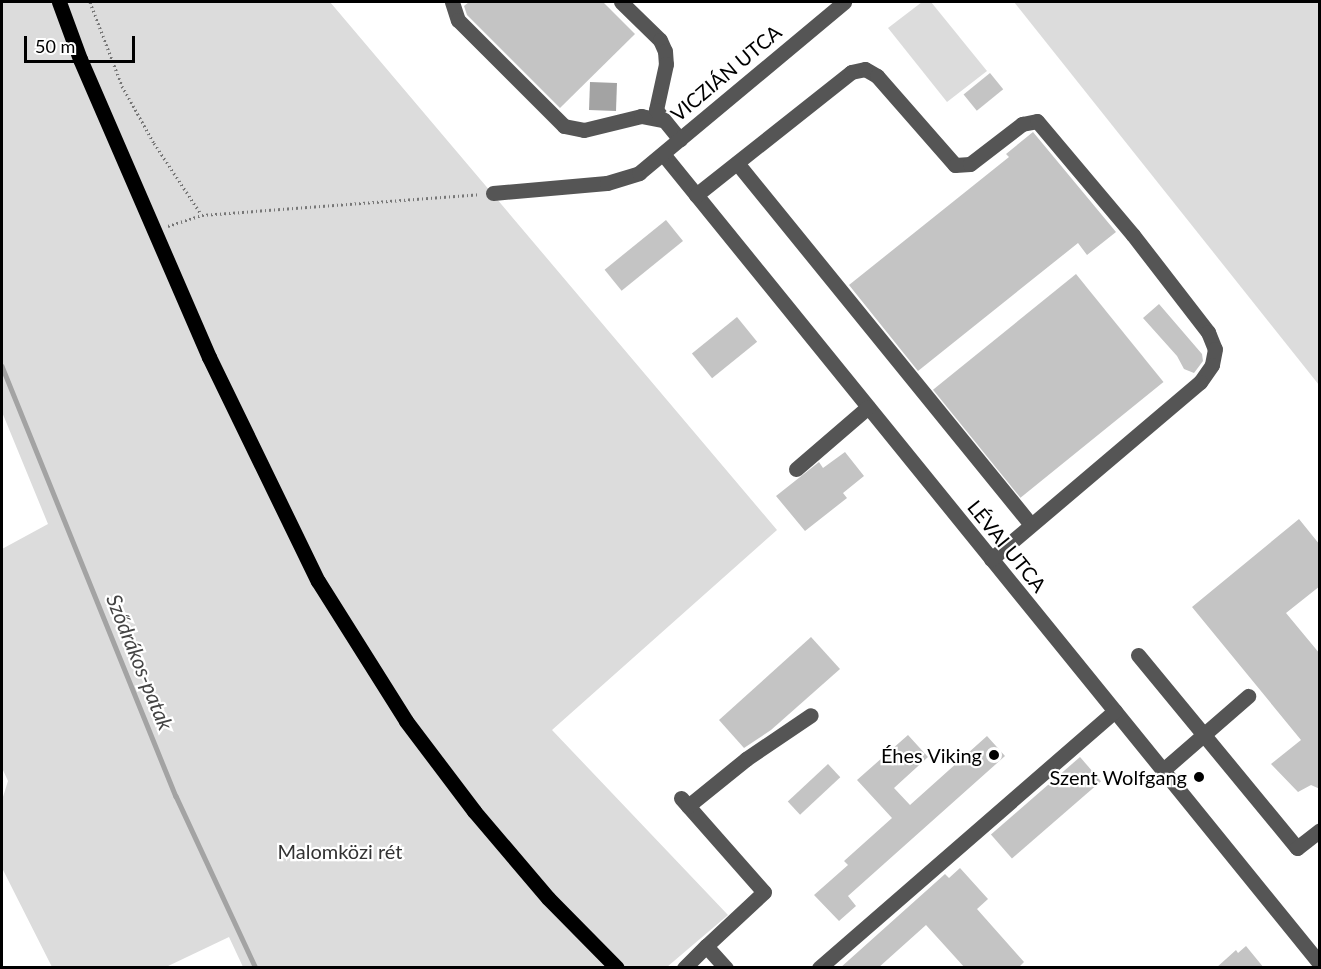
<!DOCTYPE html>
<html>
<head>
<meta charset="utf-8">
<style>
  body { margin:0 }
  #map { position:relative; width:1321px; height:969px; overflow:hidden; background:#fff; font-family:Lato,sans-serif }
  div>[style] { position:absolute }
  .green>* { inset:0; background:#dcdcdc }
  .water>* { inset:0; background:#a3a3a3; transform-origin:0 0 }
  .stream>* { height:4.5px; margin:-2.25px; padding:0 2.25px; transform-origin:2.25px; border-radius:2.25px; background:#a3a3a3 }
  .building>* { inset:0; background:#c4c4c4; transform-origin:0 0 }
  .path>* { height:3px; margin-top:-1.5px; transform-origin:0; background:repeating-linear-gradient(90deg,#777 0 1.5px,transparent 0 4.5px) }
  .minor>* { height:15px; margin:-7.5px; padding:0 7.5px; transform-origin:7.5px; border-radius:7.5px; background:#555 }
  .major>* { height:15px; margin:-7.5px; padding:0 7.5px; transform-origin:7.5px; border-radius:7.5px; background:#000 }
  .dots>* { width:16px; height:16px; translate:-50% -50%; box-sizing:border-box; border:3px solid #fff; border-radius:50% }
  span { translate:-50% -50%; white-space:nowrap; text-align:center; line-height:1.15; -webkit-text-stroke:4.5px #fff; paint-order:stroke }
  .street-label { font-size:20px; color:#000 }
  .poi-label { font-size:20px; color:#000 }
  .right { translate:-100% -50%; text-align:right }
  .park-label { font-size:20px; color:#333 }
  .water-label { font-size:21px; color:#444; font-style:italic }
  .frame { position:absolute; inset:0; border:3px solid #000; pointer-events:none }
  .scale { position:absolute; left:24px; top:36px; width:111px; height:27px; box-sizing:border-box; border:3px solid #000; border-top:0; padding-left:8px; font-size:18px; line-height:21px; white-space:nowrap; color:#000; -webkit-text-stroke:4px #fff; paint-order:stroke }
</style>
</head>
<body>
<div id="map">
  <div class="green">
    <div style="clip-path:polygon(2px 2px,330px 2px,777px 530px,552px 730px,728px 915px,667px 967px,243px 967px,229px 937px,166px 967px,52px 967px,2px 868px,2px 800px,8px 781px,2px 768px,2px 549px,48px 524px,2px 412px)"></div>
    <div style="clip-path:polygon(922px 2px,931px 2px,987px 71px,947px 102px,888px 28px)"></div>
    <div style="clip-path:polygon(1014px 2px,1319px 2px,1319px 385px)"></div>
  </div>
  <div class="water">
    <div style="left:590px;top:82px;width:27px;height:28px;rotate:2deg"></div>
  </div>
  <div class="stream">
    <div style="left:2px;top:366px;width:464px;rotate:68deg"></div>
    <div style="left:176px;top:796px;width:190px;rotate:65.1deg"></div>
  </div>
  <div class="building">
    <div style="clip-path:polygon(469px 2px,603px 2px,635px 34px,560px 108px,467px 15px,464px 6px)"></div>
    <div style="left:990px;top:73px;width:21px;height:34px;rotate:51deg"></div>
    <div style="clip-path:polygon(1033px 132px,1116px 232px,1087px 255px,1078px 243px,918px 371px,849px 285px,1009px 157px,1006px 154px)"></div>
    <div style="left:666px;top:220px;width:27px;height:79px;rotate:51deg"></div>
    <div style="left:1076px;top:274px;width:139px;height:184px;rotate:51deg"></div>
    <div style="clip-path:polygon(1159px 304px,1202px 354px,1203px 361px,1194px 373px,1184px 369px,1177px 356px,1143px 318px)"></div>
    <div style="left:737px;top:317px;width:32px;height:58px;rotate:51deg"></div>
    <div style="clip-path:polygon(845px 452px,864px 476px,843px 493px,847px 498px,805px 531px,776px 496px,819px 462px,823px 468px)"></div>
    <div style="clip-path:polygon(1299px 519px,1320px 545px,1320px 586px,1286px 613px,1320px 654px,1320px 789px,1311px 785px,1298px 792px,1271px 764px,1301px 740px,1192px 607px)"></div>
    <div style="clip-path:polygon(811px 637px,840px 669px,771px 730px,744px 748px,719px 720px)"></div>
    <div style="clip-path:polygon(908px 735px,928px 757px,894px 788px,910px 805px,987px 736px,1005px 756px,848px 896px,856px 906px,839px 921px,814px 895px,848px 865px,844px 861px,892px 818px,857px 780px)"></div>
    <div style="left:1080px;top:757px;width:32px;height:118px;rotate:49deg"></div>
    <div style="left:828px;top:764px;width:18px;height:55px;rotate:47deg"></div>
    <div style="clip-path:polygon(960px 868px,988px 899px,977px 909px,1024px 962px,1018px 968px,965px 968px,926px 925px,878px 968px,840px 968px,945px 874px,949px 878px)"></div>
    <div style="clip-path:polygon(1246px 946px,1264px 968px,1216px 968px,1236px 950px,1238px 953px)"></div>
  </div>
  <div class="path">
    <div style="left:90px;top:2px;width:90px;rotate:69.1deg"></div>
    <div style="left:122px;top:86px;width:65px;rotate:60.7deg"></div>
    <div style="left:154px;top:143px;width:85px;rotate:56.5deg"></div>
    <div style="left:168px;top:226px;width:36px;rotate:-18deg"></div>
    <div style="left:202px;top:215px;width:278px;rotate:-4.3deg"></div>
  </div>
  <div class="minor">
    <div style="left:452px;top:2px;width:19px;rotate:72deg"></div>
    <div style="left:458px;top:20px;width:150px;rotate:45deg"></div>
    <div style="left:564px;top:126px;width:20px;rotate:11deg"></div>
    <div style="left:584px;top:130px;width:59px;rotate:-13.8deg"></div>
    <div style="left:641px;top:116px;width:21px;rotate:11deg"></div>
    <div style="left:621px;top:2px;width:54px;rotate:44.3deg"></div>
    <div style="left:660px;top:40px;width:12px;rotate:66deg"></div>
    <div style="left:665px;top:51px;width:13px;rotate:86deg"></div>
    <div style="left:666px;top:64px;width:47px;rotate:102.3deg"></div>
    <div style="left:656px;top:110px;width:38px;rotate:51deg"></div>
    <div style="left:663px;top:154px;width:1043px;rotate:50.95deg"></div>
    <div style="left:737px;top:163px;width:466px;rotate:50.9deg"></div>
    <div style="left:493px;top:193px;width:114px;rotate:-5deg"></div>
    <div style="left:607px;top:183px;width:34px;rotate:-17deg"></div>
    <div style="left:639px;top:173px;width:267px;rotate:-39.8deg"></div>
    <div style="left:696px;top:195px;width:198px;rotate:-38.4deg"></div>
    <div style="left:851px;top:72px;width:14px;rotate:-12deg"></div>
    <div style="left:865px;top:69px;width:14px;rotate:30deg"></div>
    <div style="left:877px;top:76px;width:118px;rotate:48.8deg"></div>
    <div style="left:955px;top:165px;width:15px;rotate:-4deg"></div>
    <div style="left:970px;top:164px;width:66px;rotate:-37.6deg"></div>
    <div style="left:1022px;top:124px;width:15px;rotate:-11deg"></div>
    <div style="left:1037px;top:121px;width:149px;rotate:49.9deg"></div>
    <div style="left:1133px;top:235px;width:123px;rotate:52.3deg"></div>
    <div style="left:1208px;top:332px;width:18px;rotate:68deg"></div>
    <div style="left:1215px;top:349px;width:16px;rotate:101deg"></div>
    <div style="left:1212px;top:365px;width:21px;rotate:125deg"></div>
    <div style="left:1200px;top:382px;width:274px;rotate:139.7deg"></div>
    <div style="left:796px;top:469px;width:95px;rotate:-40.7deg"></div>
    <div style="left:1138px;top:655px;width:250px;rotate:50.5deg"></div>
    <div style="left:1297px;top:848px;width:29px;rotate:-38deg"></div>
    <div style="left:1163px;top:770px;width:113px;rotate:-41deg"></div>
    <div style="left:681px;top:798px;width:125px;rotate:48.6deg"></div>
    <div style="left:764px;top:892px;width:79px;rotate:137deg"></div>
    <div style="left:688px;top:806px;width:75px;rotate:-39deg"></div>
    <div style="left:746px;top:759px;width:78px;rotate:-34.1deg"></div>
    <div style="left:684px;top:968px;width:31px;rotate:-45deg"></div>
    <div style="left:706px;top:946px;width:30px;rotate:48deg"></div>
    <div style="left:819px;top:968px;width:392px;rotate:-41deg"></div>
  </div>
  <div class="major">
    <div style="left:59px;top:2px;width:61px;rotate:69.8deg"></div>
    <div style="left:80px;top:59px;width:325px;rotate:66.6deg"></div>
    <div style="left:209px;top:357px;width:249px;rotate:64.1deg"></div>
    <div style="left:318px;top:581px;width:165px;rotate:57.8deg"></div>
    <div style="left:406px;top:721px;width:113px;rotate:52.9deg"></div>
    <div style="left:474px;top:811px;width:114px;rotate:49.6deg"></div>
    <div style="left:548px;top:898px;width:98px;rotate:45.4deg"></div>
  </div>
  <div class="dots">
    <div style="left:994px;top:755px;background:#000"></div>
    <div style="left:1199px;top:777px;background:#000"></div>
  </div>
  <div class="street-label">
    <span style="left:726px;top:73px;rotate:-40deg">VICZIÁN UTCA</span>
    <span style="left:1007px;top:546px;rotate:51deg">LÉVAI UTCA</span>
  </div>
  <div class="poi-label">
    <span class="right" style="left:982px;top:755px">Éhes Viking</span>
    <span class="right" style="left:1187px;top:777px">Szent Wolfgang</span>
  </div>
  <div class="park-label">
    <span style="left:340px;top:851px">Malomközi rét</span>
  </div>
  <div class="water-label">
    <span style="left:140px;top:662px;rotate:68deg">Sződrákos-patak</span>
  </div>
  <div class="frame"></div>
  <div class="scale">50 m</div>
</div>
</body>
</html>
